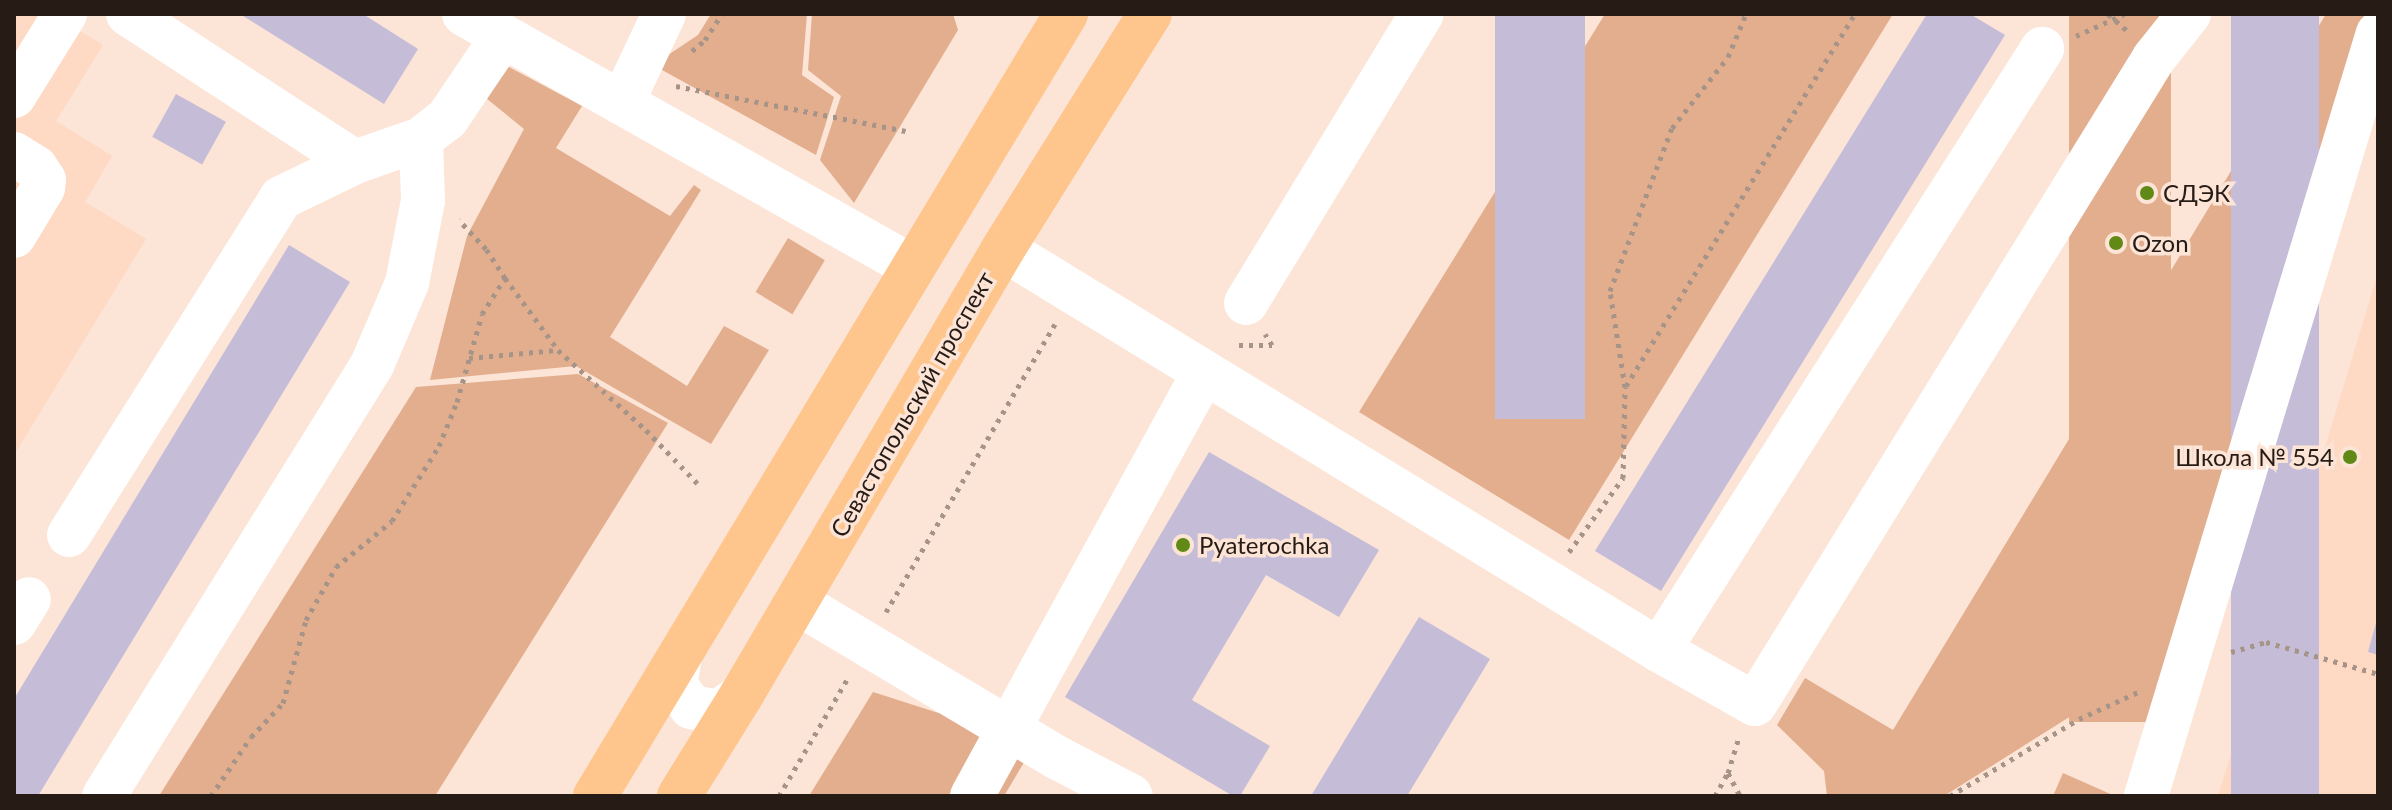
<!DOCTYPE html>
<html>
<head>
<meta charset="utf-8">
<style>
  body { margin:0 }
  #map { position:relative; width:2392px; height:810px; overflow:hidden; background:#fce4d6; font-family:Lato,sans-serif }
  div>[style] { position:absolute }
  .built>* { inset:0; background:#fed9c3 }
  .green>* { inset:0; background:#e2ae8e; transform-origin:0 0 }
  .building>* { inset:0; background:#c5bcd8; transform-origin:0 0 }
  .path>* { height:5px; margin-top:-2.5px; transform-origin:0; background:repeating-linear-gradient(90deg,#a69489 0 4px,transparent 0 10px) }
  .minor>* { height:44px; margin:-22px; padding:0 22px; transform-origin:22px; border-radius:22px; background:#fff }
  .major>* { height:44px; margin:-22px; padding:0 22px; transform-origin:22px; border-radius:22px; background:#fec58c }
  .dots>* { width:22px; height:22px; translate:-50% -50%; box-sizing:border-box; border:4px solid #fce4d6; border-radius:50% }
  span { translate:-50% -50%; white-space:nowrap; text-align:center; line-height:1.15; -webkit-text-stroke:7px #fce4d6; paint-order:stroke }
  .poi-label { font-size:24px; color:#261b15 }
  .left { translate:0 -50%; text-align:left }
  .right { translate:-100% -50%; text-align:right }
  .street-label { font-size:24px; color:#261b15 }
  .frame { position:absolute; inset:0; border:16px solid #261b15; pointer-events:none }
</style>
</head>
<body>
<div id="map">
  <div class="built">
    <div style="clip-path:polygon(14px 14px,52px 14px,103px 45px,56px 121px,112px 156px,85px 202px,146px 239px,14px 455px)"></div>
    <div style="clip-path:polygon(2378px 273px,2378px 796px,2218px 796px,2266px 642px)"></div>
  </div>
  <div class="green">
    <div style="clip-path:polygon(711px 14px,807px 14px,802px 75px,834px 97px,816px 155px,653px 65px,698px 35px)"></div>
    <div style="clip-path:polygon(812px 14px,953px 14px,958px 30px,854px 203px,820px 160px,841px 96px,808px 70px)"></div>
    <div style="clip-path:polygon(1605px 14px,1893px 14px,1569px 540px,1359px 412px)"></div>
    <div style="left:2069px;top:14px;width:102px;height:708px"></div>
    <div style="clip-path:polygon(2326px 14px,2372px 14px,2168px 655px,1944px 796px,1827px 796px,1824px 771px,1777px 725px,1805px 678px,1893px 730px)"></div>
    <div style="clip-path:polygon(505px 65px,582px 106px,556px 148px,670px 216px,694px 185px,701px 190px,610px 337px,687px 386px,724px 326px,769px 350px,711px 444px,576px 366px,430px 380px,467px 236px,524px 129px,486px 98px)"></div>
    <div style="left:788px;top:238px;width:43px;height:63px;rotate:31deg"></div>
    <div style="clip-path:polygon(578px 374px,668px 423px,435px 796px,159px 796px,416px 387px)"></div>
    <div style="clip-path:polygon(873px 692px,1035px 744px,1004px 796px,809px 796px)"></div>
    <div style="clip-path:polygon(2063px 773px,2115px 796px,2053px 796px)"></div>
  </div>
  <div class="building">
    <div style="clip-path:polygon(240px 14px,363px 14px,418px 49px,384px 104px)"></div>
    <div style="left:1495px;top:14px;width:90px;height:405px"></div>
    <div style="clip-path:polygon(1927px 14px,1970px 14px,2005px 35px,1661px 591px,1595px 551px)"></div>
    <div style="left:2231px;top:14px;width:88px;height:781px"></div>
    <div style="left:176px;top:94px;width:57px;height:49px;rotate:29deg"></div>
    <div style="clip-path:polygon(289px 245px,350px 282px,38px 796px,14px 796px,14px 699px)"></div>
    <div style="clip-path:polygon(1209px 452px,1379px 550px,1339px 617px,1266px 575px,1192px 700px,1270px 746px,1240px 796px,1233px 796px,1065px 697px)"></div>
    <div style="clip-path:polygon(1419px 617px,1490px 659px,1407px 796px,1311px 796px)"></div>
    <div style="clip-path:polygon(2377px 619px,2378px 619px,2378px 655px,2368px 652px)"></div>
  </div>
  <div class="path">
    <div style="left:2108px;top:14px;width:28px;rotate:41deg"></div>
    <div style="left:2076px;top:36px;width:53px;rotate:-24.6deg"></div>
    <div style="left:692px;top:51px;width:17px;rotate:-40deg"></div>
    <div style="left:705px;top:40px;width:31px;rotate:-57deg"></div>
    <div style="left:676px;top:86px;width:234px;rotate:11.1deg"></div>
    <div style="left:505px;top:278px;width:89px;rotate:53.6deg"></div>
    <div style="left:558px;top:350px;width:119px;rotate:42.3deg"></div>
    <div style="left:646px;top:430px;width:74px;rotate:46.1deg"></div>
    <div style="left:1239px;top:345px;width:33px"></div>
    <div style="left:1272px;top:345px;width:13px;rotate:-122deg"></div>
    <div style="left:469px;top:358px;width:88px;rotate:-5.2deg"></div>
    <div style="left:1626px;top:386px;width:437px;rotate:-58.4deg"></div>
    <div style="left:1569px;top:552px;width:92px;rotate:-53.9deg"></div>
    <div style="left:1623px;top:478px;width:91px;rotate:-88.7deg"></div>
    <div style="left:1625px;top:387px;width:97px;rotate:-98.9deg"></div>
    <div style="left:1610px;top:291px;width:174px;rotate:-69.2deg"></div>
    <div style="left:1672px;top:128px;width:90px;rotate:-51.7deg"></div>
    <div style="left:1728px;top:57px;width:47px;rotate:-67.3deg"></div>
    <div style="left:886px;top:612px;width:334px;rotate:-59.6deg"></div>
    <div style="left:2231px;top:652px;width:36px;rotate:-16deg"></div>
    <div style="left:2266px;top:642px;width:116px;rotate:15.9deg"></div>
    <div style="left:1728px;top:773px;width:26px;rotate:62deg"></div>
    <div style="left:211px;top:796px;width:71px;rotate:-55.9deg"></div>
    <div style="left:251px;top:737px;width:47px;rotate:-46.7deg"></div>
    <div style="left:283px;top:703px;width:86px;rotate:-74.5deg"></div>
    <div style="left:306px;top:620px;width:61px;rotate:-60.5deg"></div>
    <div style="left:336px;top:567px;width:72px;rotate:-39.4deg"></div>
    <div style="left:392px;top:521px;width:89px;rotate:-57.9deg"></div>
    <div style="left:439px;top:446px;width:48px;rotate:-67.8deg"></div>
    <div style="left:457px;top:402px;width:91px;rotate:-74.1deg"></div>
    <div style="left:482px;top:314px;width:43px;rotate:-57.4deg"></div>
    <div style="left:505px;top:278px;width:35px;rotate:-123deg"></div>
    <div style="left:486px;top:249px;width:40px;rotate:-133deg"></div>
    <div style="left:779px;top:796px;width:139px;rotate:-59.7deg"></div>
    <div style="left:1715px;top:796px;width:26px;rotate:-61deg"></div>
    <div style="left:1728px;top:773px;width:37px;rotate:-73deg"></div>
    <div style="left:1950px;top:796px;width:150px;rotate:-30.8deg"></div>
    <div style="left:2079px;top:719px;width:65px;rotate:-24.6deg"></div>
  </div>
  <div class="minor">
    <div style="left:128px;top:14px;width:271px;rotate:33.1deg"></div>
    <div style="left:464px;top:14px;width:513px;rotate:29.41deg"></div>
    <div style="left:14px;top:96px;width:97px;rotate:-58.1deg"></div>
    <div style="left:622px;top:103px;width:98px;rotate:-64.7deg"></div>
    <div style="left:14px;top:154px;width:26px;rotate:32deg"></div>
    <div style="left:36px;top:168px;width:14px;rotate:56deg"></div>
    <div style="left:44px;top:180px;width:8px;rotate:97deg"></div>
    <div style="left:43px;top:188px;width:56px;rotate:121.1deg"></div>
    <div style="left:1003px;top:249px;width:769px;rotate:31.44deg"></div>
    <div style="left:1659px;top:650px;width:110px;rotate:29.4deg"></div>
    <div style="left:1755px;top:704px;width:759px;rotate:-58.3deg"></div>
    <div style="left:2154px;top:58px;width:56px;rotate:-51.5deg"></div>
    <div style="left:1246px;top:303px;width:338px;rotate:-58.7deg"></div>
    <div style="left:69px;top:535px;width:398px;rotate:-57.8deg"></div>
    <div style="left:281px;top:198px;width:82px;rotate:-25.9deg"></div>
    <div style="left:355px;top:162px;width:70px;rotate:-19.2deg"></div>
    <div style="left:421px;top:139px;width:33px;rotate:-38deg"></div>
    <div style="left:447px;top:119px;width:100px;rotate:-56deg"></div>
    <div style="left:796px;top:602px;width:305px;rotate:30.8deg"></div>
    <div style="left:1058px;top:758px;width:82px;rotate:27.5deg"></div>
    <div style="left:14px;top:623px;width:28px;rotate:-58deg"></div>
    <div style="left:1659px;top:650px;width:713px;rotate:-57.49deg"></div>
    <div style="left:680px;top:657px;width:27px;rotate:100deg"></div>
    <div style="left:675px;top:684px;width:28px;rotate:55deg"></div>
    <div style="left:691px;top:707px;width:27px;rotate:10deg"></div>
    <div style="left:718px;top:712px;width:28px;rotate:-35deg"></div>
    <div style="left:104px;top:796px;width:508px;rotate:-58.13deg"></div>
    <div style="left:372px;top:365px;width:89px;rotate:-66.9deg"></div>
    <div style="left:407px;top:283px;width:84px;rotate:-79deg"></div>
    <div style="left:423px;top:201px;width:62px;rotate:-91.8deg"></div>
    <div style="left:972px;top:796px;width:483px;rotate:-61.3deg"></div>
    <div style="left:2146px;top:796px;width:797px;rotate:-73.09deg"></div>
  </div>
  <div class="major">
    <div style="left:595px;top:796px;width:913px;rotate:-58.94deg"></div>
    <div style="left:679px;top:796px;width:118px;rotate:-58.2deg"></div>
    <div style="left:741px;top:696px;width:518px;rotate:-59.62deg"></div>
    <div style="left:1003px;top:249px;width:277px;rotate:-58deg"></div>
  </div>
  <div class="dots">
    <div style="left:2147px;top:193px;background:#608915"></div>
    <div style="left:2116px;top:243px;background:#608915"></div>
    <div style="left:2350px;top:457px;background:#608915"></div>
    <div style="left:1183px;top:545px;background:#608915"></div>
  </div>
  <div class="poi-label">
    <span class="left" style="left:2163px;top:193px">СДЭК</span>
    <span class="left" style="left:2132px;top:243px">Ozon</span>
    <span class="right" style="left:2334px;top:457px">Школа № 554</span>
    <span class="left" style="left:1199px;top:545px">Pyaterochka</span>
  </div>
  <div class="street-label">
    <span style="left:912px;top:404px;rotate:-60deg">Севастопольский проспект</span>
  </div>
  <div class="frame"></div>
</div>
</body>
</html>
